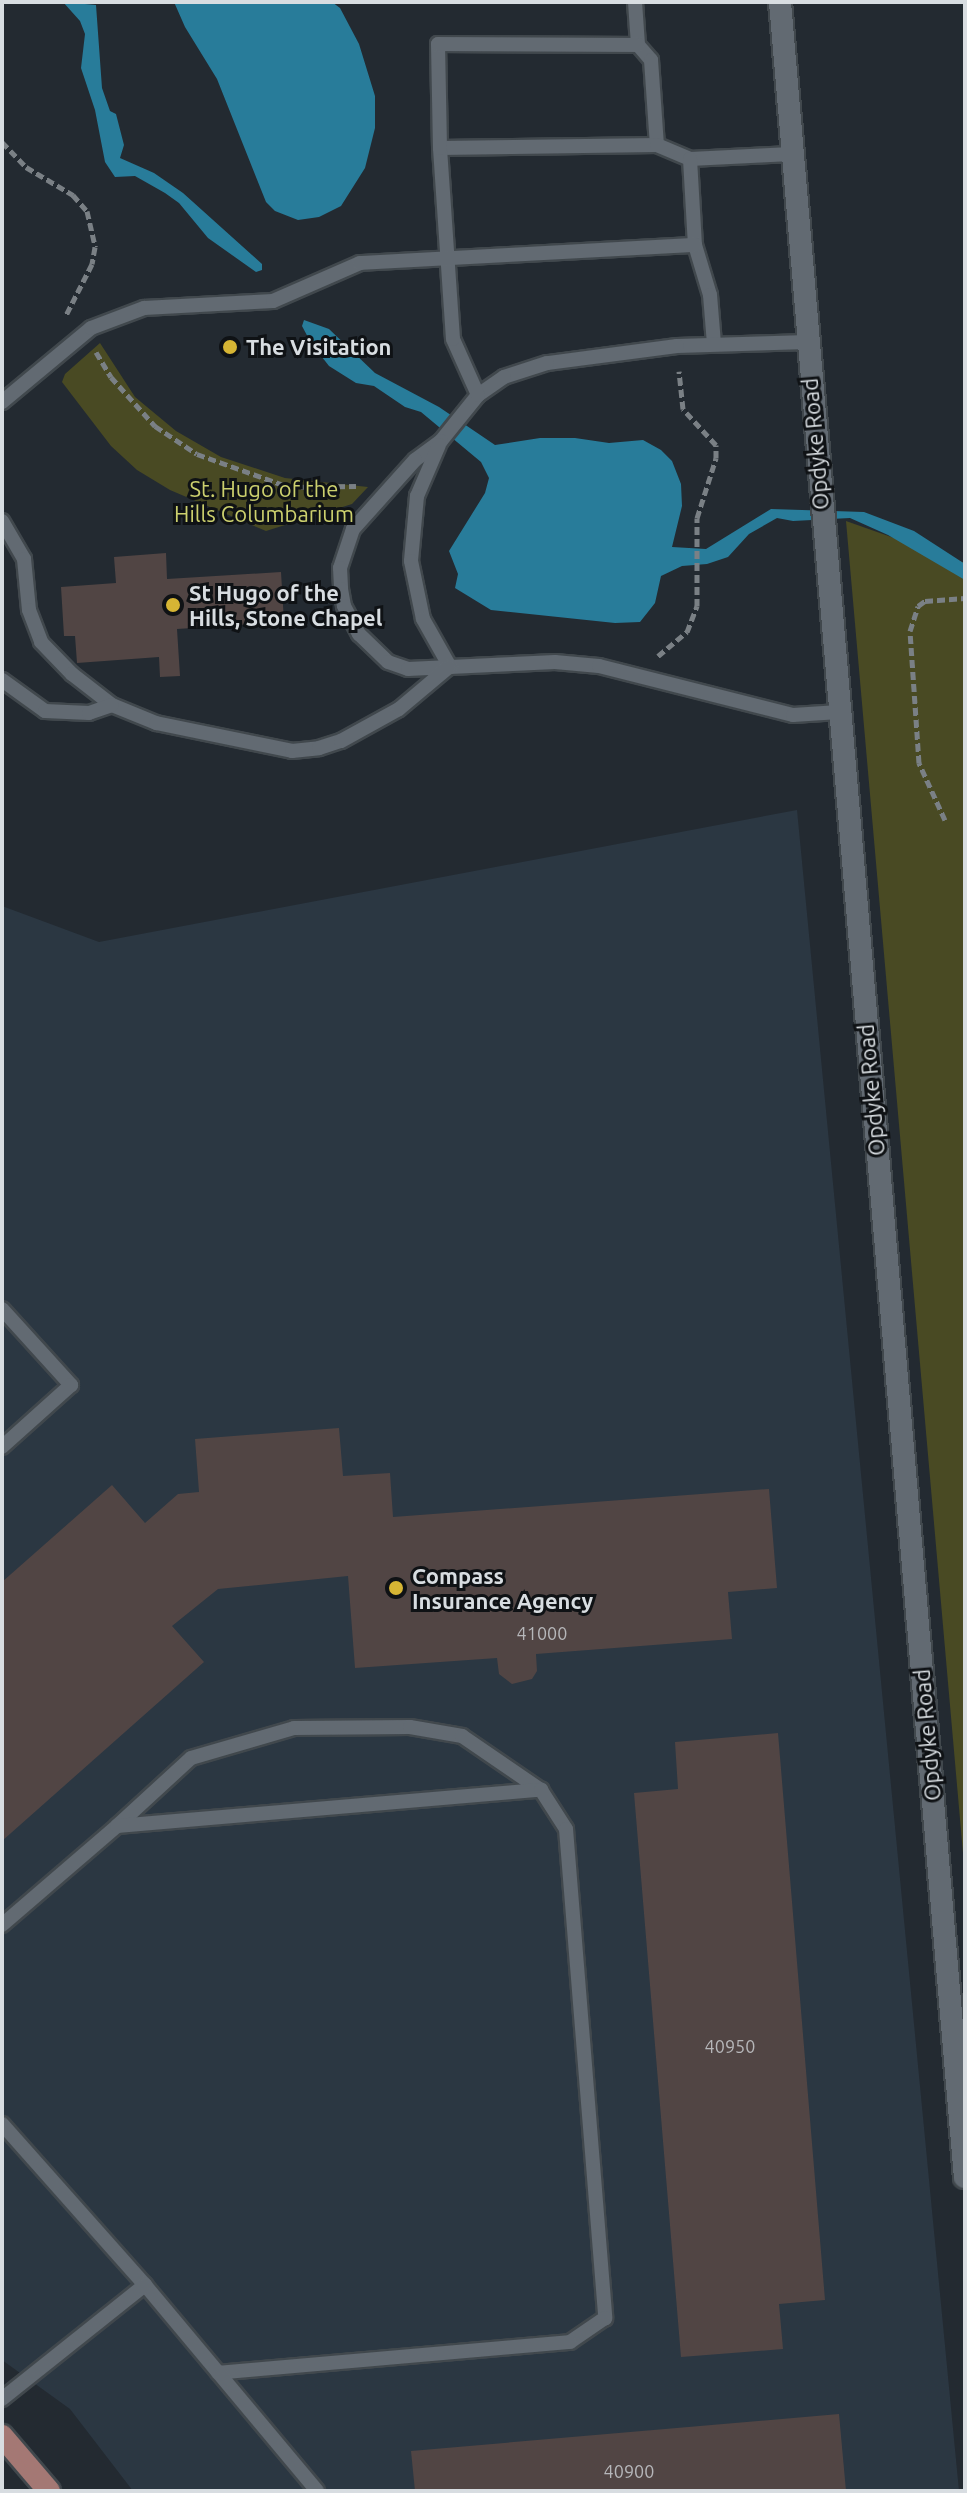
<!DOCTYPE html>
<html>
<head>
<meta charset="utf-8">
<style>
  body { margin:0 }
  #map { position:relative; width:967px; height:2493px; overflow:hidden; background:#232a31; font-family:Ubuntu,sans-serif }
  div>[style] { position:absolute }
  .built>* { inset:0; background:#2b3742 }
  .green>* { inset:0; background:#494a23 }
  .water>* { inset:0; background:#287c9a }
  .building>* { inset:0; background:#514544 }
  .path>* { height:5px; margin-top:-2.5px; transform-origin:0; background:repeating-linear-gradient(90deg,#7a8085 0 8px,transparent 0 12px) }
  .roads { filter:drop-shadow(2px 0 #41484d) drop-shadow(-2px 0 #41484d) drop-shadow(0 2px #41484d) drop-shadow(0 -2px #41484d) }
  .service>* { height:14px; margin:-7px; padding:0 7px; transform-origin:7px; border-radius:7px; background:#626a72 }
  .secondary>* { height:22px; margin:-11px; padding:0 11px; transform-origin:11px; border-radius:11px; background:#626a72 }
  .primary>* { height:22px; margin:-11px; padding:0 11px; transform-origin:11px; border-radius:11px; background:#a47874 }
  .dots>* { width:22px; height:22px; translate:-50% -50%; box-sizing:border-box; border:4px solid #0f1215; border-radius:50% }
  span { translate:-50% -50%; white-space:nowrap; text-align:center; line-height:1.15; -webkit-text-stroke:6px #0f1215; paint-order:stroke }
  .number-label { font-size:18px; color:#b6b7ba }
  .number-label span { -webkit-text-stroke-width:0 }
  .poi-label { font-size:22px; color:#d8dde1; font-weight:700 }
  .left { translate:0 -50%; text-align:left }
  .street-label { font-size:22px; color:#d8dde1 }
  .park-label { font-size:22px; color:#ccd06e }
  .frame { position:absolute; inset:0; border:4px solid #d8dde1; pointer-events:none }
</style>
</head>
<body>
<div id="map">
  <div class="built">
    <div style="clip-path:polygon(797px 810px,959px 2491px,133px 2491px,70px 2409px,2px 2360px,2px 906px,99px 942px)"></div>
  </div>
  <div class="green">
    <div style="clip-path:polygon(100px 343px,135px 397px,176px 431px,221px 457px,285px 478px,368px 487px,352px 504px,266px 531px,170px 490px,137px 470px,111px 446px,62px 382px,65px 374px)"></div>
    <div style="clip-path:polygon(846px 521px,965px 563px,965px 1876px)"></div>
  </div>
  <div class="water">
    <div style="clip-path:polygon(63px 2px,96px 5px,102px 88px,110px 111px,116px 114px,124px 145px,120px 158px,154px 173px,183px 193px,262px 264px,262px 270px,256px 272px,208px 238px,179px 203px,165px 193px,135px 176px,115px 177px,105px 162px,95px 110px,81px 68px,85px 34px,80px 21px)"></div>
    <div style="clip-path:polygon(174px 2px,332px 2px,340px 8px,359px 44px,375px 96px,375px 128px,365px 168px,341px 206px,319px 217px,298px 220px,275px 211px,266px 202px,217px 79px,185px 27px)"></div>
    <div style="clip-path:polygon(304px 320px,329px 329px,375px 373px,439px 407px,495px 445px,540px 438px,575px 438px,609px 443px,643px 440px,661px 450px,672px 461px,681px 484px,682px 506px,672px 547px,706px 549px,771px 509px,864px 512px,914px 531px,965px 564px,965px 580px,888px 535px,850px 518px,793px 521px,777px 518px,749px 534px,728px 557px,707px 564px,682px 566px,661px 576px,655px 603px,640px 622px,615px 623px,491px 610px,455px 588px,458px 574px,449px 551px,485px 493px,489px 478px,481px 462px,421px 412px,405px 407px,374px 386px,356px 383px,329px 366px,311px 343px,302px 326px)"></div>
  </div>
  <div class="building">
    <div style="clip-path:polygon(166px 553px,167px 579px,281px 572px,284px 622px,177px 629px,180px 676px,160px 677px,159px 657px,77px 663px,75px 636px,64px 636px,61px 587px,116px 583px,114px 557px)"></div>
    <div style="clip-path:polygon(339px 1428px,343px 1476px,390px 1473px,393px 1517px,769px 1489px,777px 1588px,728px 1592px,732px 1639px,536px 1654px,537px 1671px,532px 1679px,512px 1684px,499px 1674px,497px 1658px,355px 1668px,348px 1576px,218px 1589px,172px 1626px,204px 1662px,2px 1841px,2px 1582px,112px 1485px,145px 1523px,178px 1494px,199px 1492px,195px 1439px)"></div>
    <div style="clip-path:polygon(778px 1733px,825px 2300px,779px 2304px,783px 2349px,681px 2357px,634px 1793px,678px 1789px,675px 1742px)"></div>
    <div style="clip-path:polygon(839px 2414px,846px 2491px,415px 2491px,411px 2451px)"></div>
  </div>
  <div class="path">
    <div style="left:2px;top:142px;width:35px;rotate:46deg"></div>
    <div style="left:26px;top:167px;width:55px;rotate:30.8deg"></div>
    <div style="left:73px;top:195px;width:21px;rotate:49deg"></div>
    <div style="left:87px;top:211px;width:37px;rotate:77deg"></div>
    <div style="left:95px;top:247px;width:17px;rotate:100deg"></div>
    <div style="left:92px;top:264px;width:57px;rotate:117deg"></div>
    <div style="left:96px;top:352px;width:29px;rotate:59deg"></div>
    <div style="left:111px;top:377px;width:66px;rotate:48.1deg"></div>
    <div style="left:155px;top:426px;width:50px;rotate:33.7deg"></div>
    <div style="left:197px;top:454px;width:98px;rotate:19.7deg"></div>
    <div style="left:289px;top:487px;width:67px;rotate:-0.9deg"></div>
    <div style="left:658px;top:656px;width:38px;rotate:-40deg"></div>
    <div style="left:687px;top:632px;width:28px;rotate:-69deg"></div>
    <div style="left:697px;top:606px;width:88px;rotate:-90deg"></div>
    <div style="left:697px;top:518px;width:63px;rotate:-72.4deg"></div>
    <div style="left:716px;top:458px;width:13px;rotate:-90deg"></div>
    <div style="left:716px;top:445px;width:49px;rotate:-132.5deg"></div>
    <div style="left:683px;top:409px;width:38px;rotate:-96deg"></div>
    <div style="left:945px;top:820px;width:63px;rotate:-114.5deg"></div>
    <div style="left:919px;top:763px;width:132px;rotate:-93.9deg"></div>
    <div style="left:910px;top:631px;width:26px;rotate:-72deg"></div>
    <div style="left:918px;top:606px;width:9px;rotate:-36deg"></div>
    <div style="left:925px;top:601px;width:40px;rotate:-4.3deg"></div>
  </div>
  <div class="roads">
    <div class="service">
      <div style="left:635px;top:2px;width:43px;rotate:86deg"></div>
      <div style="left:638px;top:45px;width:20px;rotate:49deg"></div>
      <div style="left:651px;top:60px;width:85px;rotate:86deg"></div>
      <div style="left:440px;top:148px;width:217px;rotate:-0.8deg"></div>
      <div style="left:657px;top:145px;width:36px;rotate:23deg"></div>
      <div style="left:690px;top:159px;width:101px;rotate:-2.8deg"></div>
      <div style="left:690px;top:159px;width:86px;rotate:86.7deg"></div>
      <div style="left:695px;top:245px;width:52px;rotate:73.3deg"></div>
      <div style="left:710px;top:295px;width:49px;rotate:85.3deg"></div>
      <div style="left:807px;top:342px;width:130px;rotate:178.2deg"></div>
      <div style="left:677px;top:346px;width:131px;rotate:172.5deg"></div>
      <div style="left:547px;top:363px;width:45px;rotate:162deg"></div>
      <div style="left:504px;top:377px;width:32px;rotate:145deg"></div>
      <div style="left:478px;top:395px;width:59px;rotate:128.8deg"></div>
      <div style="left:441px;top:441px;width:32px;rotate:144deg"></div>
      <div style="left:415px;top:460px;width:93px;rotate:131.9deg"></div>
      <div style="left:353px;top:529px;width:41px;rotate:108.4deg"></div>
      <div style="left:340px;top:568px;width:21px;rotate:87deg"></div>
      <div style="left:341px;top:589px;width:17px;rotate:80deg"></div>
      <div style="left:344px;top:606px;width:32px;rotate:62deg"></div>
      <div style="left:359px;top:634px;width:40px;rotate:44deg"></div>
      <div style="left:388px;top:662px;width:21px;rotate:19deg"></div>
      <div style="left:408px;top:669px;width:147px;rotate:-2.7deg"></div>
      <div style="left:555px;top:662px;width:44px;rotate:5.2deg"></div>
      <div style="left:599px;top:666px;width:200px;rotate:14.2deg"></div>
      <div style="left:793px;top:715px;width:46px;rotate:-3.7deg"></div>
      <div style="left:478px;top:395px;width:61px;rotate:-114.1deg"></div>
      <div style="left:453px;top:339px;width:191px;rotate:-93.9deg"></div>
      <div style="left:440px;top:148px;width:104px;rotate:-91.1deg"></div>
      <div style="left:438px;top:44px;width:200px;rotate:0.3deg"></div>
      <div style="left:2px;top:402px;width:116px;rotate:-39.7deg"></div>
      <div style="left:91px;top:328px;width:57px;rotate:-20.7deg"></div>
      <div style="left:144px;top:308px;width:129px;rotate:-3.1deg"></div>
      <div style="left:273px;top:301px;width:95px;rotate:-23.6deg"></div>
      <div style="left:360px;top:263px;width:335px;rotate:-3.1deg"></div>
      <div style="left:439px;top:445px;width:56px;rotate:113.3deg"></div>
      <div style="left:417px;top:496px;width:65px;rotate:95.3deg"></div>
      <div style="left:411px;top:561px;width:59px;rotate:78.3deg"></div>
      <div style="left:423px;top:619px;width:55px;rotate:60.6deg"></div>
      <div style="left:2px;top:521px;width:44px;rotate:59.9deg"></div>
      <div style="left:24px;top:559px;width:51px;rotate:84.4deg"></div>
      <div style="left:29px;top:610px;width:34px;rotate:69deg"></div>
      <div style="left:41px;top:642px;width:45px;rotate:45.9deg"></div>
      <div style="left:72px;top:674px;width:51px;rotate:37.8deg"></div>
      <div style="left:112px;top:705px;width:48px;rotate:22.2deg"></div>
      <div style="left:156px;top:723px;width:139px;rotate:11.6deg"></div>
      <div style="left:292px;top:751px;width:27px;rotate:-6deg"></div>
      <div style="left:319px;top:748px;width:23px;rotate:-18deg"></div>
      <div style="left:341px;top:741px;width:66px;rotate:-28.9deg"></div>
      <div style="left:399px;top:709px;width:65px;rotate:-40deg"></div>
      <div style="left:2px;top:680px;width:53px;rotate:35.8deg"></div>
      <div style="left:45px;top:711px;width:44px;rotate:2.6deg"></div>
      <div style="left:89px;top:713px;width:24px;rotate:-19deg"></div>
      <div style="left:2px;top:1309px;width:103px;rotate:47.8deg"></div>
      <div style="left:71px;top:1385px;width:93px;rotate:138.1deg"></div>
      <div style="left:117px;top:1826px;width:100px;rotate:-42.6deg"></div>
      <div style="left:191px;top:1758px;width:107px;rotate:-16.2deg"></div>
      <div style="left:294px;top:1728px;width:116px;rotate:-0.5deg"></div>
      <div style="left:410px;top:1727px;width:53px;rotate:9.8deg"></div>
      <div style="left:462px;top:1736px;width:96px;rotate:34.4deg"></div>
      <div style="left:2px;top:1925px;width:152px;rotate:-40.7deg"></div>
      <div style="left:117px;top:1826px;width:426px;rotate:-4.9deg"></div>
      <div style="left:541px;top:1790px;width:46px;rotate:57.3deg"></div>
      <div style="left:566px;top:1829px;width:491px;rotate:85.4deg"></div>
      <div style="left:605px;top:2318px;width:42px;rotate:145.6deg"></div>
      <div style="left:570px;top:2342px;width:353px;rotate:175deg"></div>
      <div style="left:2px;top:2124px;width:215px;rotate:48.4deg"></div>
      <div style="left:145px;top:2285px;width:268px;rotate:50.1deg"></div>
      <div style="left:2px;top:2399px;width:183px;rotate:-38.6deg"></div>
    </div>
    <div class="secondary">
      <div style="left:780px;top:2px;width:2183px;rotate:85.14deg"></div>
    </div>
    <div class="primary">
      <div style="left:2px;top:2436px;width:72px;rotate:49.5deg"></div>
    </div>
  </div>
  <div class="dots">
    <div style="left:230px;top:347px;background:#d6b534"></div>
    <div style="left:173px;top:605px;background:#d6b534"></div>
    <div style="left:396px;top:1588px;background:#d6b534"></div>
  </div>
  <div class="number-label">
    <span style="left:542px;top:1633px">41000</span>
    <span style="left:730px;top:2046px">40950</span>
    <span style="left:629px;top:2471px">40900</span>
  </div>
  <div class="poi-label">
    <span class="left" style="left:246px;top:347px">The Visitation</span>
    <span class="left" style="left:189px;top:605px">St Hugo of the<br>Hills, Stone Chapel</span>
    <span class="left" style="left:412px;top:1588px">Compass<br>Insurance Agency</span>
  </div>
  <div class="street-label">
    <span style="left:815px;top:444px;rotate:-95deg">Opdyke Road</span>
    <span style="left:871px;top:1090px;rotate:-95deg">Opdyke Road</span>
    <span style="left:927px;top:1735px;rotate:-95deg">Opdyke Road</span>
  </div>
  <div class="park-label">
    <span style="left:264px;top:501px">St. Hugo of the<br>Hills Columbarium</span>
  </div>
  <div class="frame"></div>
</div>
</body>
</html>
